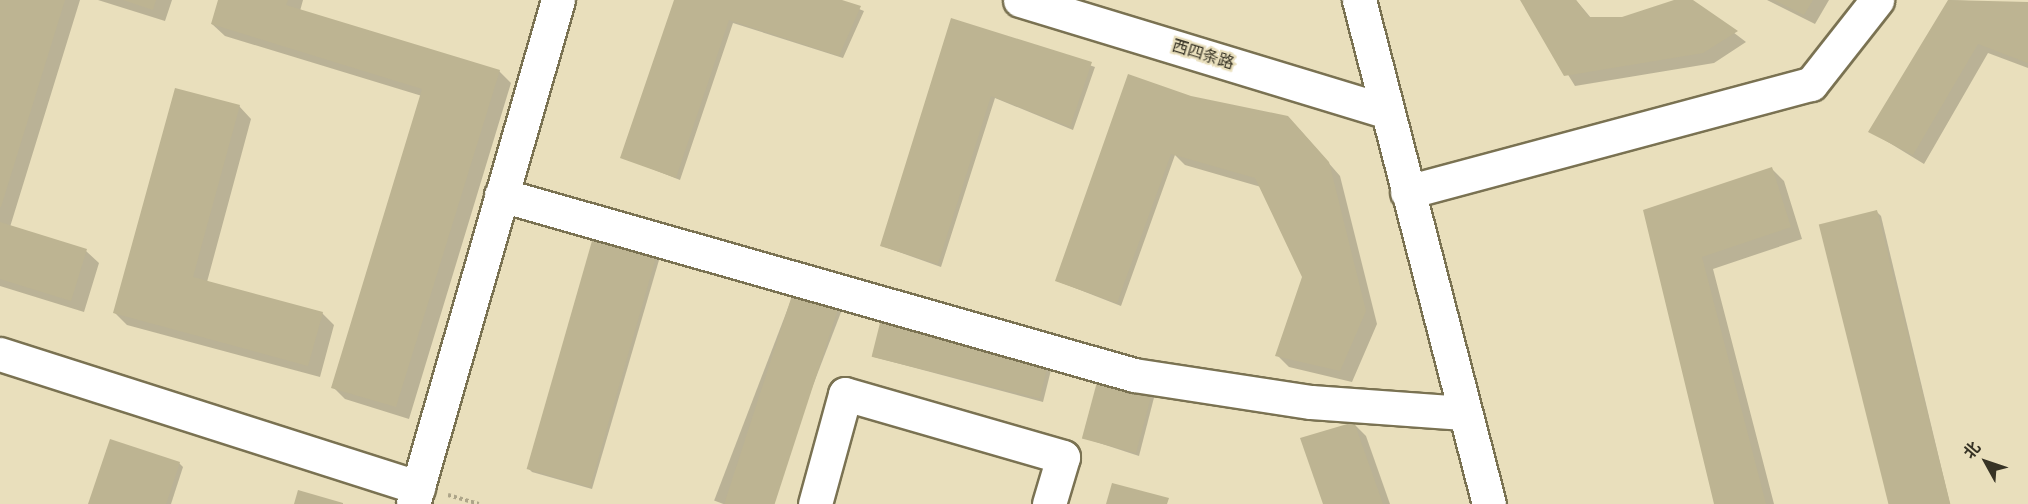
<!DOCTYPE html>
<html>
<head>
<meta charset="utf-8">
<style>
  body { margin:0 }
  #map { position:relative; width:2028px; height:504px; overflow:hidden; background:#e9dfbc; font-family:Raleway,"Noto Sans SC",sans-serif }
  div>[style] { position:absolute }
  .shadow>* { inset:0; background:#0003; transform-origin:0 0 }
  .building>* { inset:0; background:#bdb492; transform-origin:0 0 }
  .path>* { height:4px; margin-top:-2px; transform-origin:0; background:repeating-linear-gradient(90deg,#ada589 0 3px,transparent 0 6px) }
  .roads { filter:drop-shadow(2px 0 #7a7252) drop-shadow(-2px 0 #7a7252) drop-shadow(0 2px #7a7252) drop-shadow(0 -2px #7a7252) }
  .minor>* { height:33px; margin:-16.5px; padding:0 16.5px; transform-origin:16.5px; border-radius:16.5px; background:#fff }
  .major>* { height:33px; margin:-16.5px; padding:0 16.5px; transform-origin:16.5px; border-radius:16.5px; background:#fff }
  span { translate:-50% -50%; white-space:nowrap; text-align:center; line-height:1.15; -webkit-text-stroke:4.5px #e9dfbc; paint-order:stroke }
  .street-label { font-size:16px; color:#373325 }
  .north { position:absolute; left:1956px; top:432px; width:60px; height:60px; -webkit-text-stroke:4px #e9dfbc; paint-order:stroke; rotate:310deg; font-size:16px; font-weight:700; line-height:24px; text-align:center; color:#373325 }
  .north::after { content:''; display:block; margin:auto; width:21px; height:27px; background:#373325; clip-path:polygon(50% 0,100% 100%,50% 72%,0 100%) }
</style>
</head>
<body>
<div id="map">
  <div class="shadow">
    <div style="clip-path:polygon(0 0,80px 0,10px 227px,86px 251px,99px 263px,84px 312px,0 286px)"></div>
    <div style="clip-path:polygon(98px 0,172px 0,165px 21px)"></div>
    <div style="clip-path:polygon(220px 0,303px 0,300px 11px,499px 71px,511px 83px,409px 419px,345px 399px,333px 387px,422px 96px,225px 36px,212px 24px)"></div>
    <div style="clip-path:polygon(675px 0,837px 0,864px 11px,843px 58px,733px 23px,680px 180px,622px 157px)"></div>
    <div style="clip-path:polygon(1522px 0,1576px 0,1591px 18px,1622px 19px,1691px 0,1746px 42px,1714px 63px,1575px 86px)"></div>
    <div style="clip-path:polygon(1767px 0,1829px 0,1815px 24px)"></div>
    <div style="clip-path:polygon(1949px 0,2028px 4px,2028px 68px,1988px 53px,1924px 164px,1870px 131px)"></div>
    <div style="clip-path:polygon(952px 20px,1095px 67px,1073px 130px,995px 98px,941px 267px,882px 246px)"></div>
    <div style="clip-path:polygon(1191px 98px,1300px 130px,1340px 176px,1377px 324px,1352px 382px,1289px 367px,1277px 355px,1303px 277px,1261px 187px,1185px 165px,1175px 155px,1121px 306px,1057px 281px)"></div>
    <div style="clip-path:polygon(239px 106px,251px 119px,207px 282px,322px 313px,334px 325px,320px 377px,127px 325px,115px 313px)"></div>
    <div style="clip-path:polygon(1772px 169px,1784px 181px,1802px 239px,1713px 269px,1774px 504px,1716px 504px,1645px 210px)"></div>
    <div style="clip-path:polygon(1877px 212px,1881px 216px,1950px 504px,1889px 504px)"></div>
    <div style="clip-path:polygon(660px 240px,664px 243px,592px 489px,532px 472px,528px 468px)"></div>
    <div style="left:798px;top:282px;width:51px;height:234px;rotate:21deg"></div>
    <div style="clip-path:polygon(874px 357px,1053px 362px,1043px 402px)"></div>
    <div style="clip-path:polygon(1157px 386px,1139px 456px,1084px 438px)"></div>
    <div style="clip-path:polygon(1354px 424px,1366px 436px,1390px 504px,1325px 504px)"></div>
    <div style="clip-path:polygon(179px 463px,183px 467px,171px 504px,89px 504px)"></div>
  </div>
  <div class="building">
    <div style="clip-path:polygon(0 0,65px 0,1px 207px,0 207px)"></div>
    <div style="clip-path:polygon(123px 0,156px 0,153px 10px)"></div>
    <div style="clip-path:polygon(218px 0,288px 0,286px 5px,500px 70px,396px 407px,331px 388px,422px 89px,211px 24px)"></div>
    <div style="clip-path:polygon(674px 0,842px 0,861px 6px,839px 56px,729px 20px,676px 178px,620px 158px)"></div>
    <div style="clip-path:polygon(1520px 0,1576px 0,1589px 17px,1622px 17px,1674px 0,1693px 0,1738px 31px,1703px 53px,1564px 76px)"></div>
    <div style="clip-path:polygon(1774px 0,1813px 0,1804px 15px)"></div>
    <div style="clip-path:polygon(1948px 0,2028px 2px,2028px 63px,1978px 44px,1913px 155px,1868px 132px)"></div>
    <div style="clip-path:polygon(951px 18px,1092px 62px,1070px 127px,991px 96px,938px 264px,880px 246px)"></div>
    <div style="clip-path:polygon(1128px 74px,1191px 96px,1288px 116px,1329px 162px,1366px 311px,1340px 371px,1275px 356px,1302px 277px,1255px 178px,1171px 154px,1117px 303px,1055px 281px)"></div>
    <div style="clip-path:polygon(175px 88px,240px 105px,193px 277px,323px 312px,308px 366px,113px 313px)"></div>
    <div style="clip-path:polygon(1772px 167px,1791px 227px,1702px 257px,1766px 504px,1714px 504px,1643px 210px)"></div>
    <div style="left:1877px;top:210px;width:303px;height:60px;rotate:76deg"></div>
    <div style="left:598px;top:220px;width:66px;height:259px;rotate:16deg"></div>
    <div style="clip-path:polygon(0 222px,87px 249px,71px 301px,0 279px)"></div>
    <div style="left:797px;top:280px;width:48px;height:236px;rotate:18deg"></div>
    <div style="left:882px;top:315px;width:173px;height:43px;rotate:14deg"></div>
    <div style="left:1101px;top:367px;width:56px;height:74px;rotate:15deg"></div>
    <div style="clip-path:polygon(1354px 422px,1383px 504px,1323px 504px,1300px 438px)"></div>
    <div style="clip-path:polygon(110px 439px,180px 462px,166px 504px,88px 504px)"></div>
    <div style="clip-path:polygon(1112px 483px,1169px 498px,1167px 504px,1106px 504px)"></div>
    <div style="clip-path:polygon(298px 490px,343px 503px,343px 504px,294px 504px)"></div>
  </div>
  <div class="path">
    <div style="left:448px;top:495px;width:32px;rotate:16deg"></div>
  </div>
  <div class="roads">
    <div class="minor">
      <div style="left:1020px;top:0;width:382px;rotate:16.9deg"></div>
      <div style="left:1407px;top:192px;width:418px;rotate:-15deg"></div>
      <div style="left:1811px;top:84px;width:107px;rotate:-51.8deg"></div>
      <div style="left:501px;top:195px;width:658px;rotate:15.87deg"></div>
      <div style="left:1134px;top:375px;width:179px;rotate:8.7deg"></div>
      <div style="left:1311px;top:402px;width:153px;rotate:4.1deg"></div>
      <div style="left:0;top:354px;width:439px;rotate:17.7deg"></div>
      <div style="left:413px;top:504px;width:524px;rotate:-73.95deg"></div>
      <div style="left:815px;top:504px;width:114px;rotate:-74.7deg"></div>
      <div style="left:845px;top:394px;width:227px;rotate:16.1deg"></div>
      <div style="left:1063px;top:457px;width:49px;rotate:106.6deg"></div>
    </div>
    <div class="major">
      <div style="left:1359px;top:0;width:520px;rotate:75.54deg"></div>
    </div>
  </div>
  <div class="street-label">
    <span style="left:1203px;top:55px;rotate:17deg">西四条路</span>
  </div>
  <div class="north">北</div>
</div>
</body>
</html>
